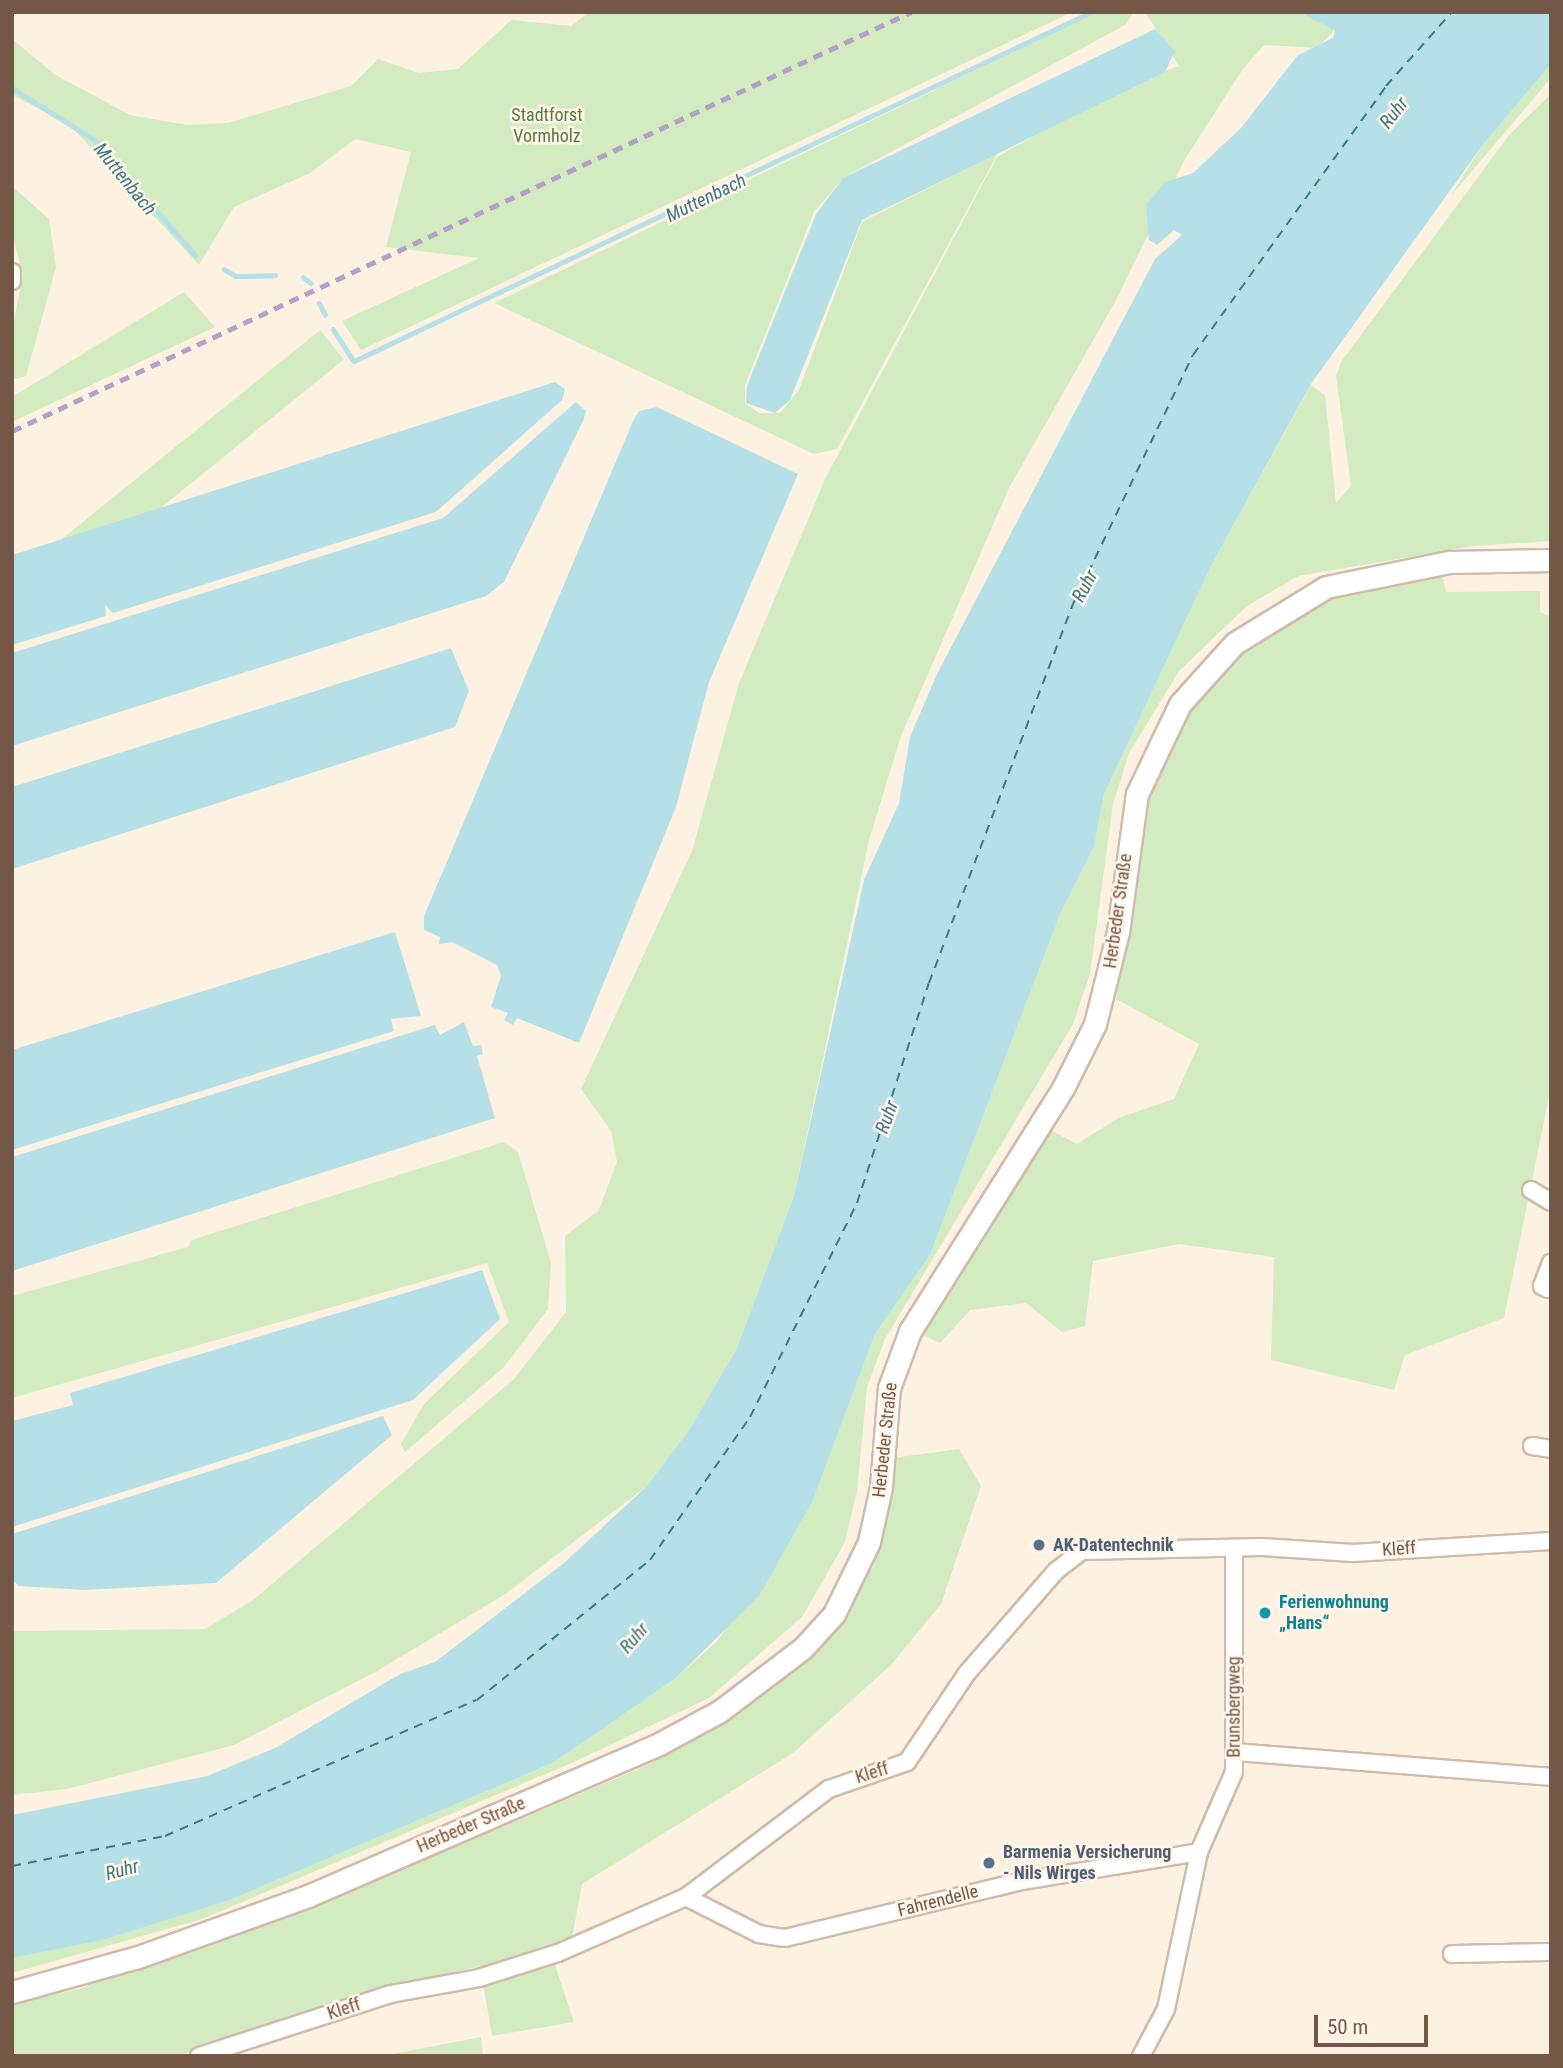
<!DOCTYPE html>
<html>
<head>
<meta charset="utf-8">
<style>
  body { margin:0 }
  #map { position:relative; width:1563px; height:2068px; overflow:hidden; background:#fdf2e2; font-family:"Roboto Condensed",sans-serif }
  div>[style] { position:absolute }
  .green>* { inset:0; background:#d2ebc0; transform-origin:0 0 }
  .water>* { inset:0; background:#b6e0e7 }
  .stream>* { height:4.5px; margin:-2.25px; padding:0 2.25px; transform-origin:2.25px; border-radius:2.25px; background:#b6e0e7 }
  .ferry>* { height:2px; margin-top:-1px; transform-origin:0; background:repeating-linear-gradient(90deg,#3e7883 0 9px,transparent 0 16px) }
  .roads { filter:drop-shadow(2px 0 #d0bbab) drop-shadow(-2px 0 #d0bbab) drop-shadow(0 2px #d0bbab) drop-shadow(0 -2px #d0bbab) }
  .minor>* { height:16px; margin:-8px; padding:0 8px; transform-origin:8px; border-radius:8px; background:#fff }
  .secondary>* { height:21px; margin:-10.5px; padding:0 10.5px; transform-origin:10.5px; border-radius:10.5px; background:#fff }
  .rail>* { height:4.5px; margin-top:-2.25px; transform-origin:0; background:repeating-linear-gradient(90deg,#b4a0c6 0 10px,transparent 0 17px) }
  .dots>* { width:19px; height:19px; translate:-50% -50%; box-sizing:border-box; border:4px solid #fff6e9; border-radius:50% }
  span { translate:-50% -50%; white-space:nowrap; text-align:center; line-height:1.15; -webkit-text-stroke:5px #fff6e9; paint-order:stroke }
  .park-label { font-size:18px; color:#527b3f }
  .street-label { font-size:18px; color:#755748 }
  .service-label { font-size:18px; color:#4e5e75; font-weight:700 }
  .left { translate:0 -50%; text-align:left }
  .culture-label { font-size:18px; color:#0d838f; font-weight:700 }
  .water-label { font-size:19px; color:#3e7883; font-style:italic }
  .frame { position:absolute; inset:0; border:14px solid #755748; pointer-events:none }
  .scale { position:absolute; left:1314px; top:2015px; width:114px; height:32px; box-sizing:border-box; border:4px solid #755748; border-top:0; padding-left:9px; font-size:21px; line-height:24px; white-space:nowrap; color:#755748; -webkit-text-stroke:5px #fff6e9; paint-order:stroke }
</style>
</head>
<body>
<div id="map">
  <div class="green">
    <div style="clip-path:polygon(589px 12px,1072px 12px,361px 350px,342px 321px,479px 258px,386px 247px,411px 152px,355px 139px,310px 173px,234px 207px,199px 265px,70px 125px,12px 95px,12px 39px,54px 74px,130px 115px,187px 125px,228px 123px,351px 86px,378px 59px,419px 73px,458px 69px,511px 20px,571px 26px)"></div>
    <div style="clip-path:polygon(1096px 12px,1134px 12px,1125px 25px,843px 178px,814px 212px,745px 385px,745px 403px,759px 413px,780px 413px,799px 390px,862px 222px,998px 153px,837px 449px,814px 454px,494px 303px)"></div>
    <div style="clip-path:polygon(1145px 12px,1309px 12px,1335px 30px,1317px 48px,1264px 45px,1243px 69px,1185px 159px,1115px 302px,1009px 488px,901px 736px,869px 840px,794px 1196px,737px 1348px,689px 1430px,647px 1486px,504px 1595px,377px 1671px,234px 1745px,67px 1789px,12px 1795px,12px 1631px,205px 1629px,253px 1600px,514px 1379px,566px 1312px,565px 1236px,599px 1210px,617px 1162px,611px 1131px,581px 1089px,692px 851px,739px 683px,826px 477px,997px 157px,1127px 84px,1179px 66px)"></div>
    <div style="clip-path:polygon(1551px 64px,1551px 78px,1450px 197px,1482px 146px)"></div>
    <div style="clip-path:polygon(1551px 94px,1551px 541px,1473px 546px,1298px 576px,1247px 606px,1179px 671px,1129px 753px,1113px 804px,1090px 974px,1073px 1024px,885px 1339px,867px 1387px,857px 1491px,845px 1542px,802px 1617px,709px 1698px,574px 1762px,202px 1919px,12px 1973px,12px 1958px,106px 1938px,230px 1900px,553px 1763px,676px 1678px,718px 1640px,813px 1500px,875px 1334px,930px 1255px,1061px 912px,1094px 847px,1104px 794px,1211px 566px,1311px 385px,1325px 395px,1336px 503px,1351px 486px,1336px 376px,1341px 362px,1510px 134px)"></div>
    <div style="clip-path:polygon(12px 186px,49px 219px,56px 267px,26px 376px,12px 380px,12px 331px,23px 274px,12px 235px)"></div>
    <div style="clip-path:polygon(184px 292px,215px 327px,12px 422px,12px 397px)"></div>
    <div style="left:320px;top:330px;width:38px;height:335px;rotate:51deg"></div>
    <div style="clip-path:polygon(1442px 572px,1446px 592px,1540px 591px,1540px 612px,1551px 617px,1551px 1087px,1504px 1318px,1405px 1355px,1394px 1390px,1271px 1360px,1274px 1257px,1179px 1244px,1093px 1261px,1085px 1326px,1062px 1332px,1026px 1303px,970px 1310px,940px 1343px,918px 1333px,1048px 1129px,1077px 1144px,1118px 1118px,1174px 1099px,1199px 1044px,1116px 999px,1142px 817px,1181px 723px,1243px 650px,1317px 603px)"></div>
    <div style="clip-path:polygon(504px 1142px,518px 1152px,551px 1263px,548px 1309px,503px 1368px,405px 1452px,401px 1444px,424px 1404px,509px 1322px,487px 1263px,12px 1398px,12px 1296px,188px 1247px,191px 1240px)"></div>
    <div style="clip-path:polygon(959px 1449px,981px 1486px,941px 1604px,891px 1665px,793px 1753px,582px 1884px,572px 1938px,550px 1950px,574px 2022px,492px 2036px,480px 1966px,390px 1987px,177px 2056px,12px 2056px,12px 2004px,79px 1989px,502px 1827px,648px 1765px,749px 1704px,829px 1640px,873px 1567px,890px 1504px,893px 1458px)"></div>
    <div style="clip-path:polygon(481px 2037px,483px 2056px,382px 2056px)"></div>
  </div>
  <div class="water">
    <div style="clip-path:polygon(1309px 12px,1551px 12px,1551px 64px,1482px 146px,1311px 384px,1211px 566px,1104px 794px,1094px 847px,1061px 912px,930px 1255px,875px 1334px,813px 1500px,759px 1596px,676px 1678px,553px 1763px,230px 1900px,106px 1939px,12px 1958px,12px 1815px,207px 1776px,275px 1748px,400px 1674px,435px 1662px,564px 1563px,647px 1486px,689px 1430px,737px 1348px,794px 1196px,864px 880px,899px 803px,910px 737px,937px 674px,1155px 259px,1182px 235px,1174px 230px,1157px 245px,1149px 240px,1146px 205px,1165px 182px,1193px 173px,1241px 128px,1298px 55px,1333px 38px,1335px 30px,1305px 15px)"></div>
    <div style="clip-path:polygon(1155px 29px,1175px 51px,1165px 72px,862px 220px,790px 400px,775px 413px,746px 403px,747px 386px,816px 214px,843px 178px)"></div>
    <div style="clip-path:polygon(555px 382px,565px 389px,562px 400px,436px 512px,113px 613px,105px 605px,106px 616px,12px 645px,12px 555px)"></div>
    <div style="clip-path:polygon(576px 402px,586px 411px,583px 421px,504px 582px,486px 596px,12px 746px,12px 653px,443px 518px)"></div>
    <div style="clip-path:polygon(657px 407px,798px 474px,709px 682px,676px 807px,579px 1043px,517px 1018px,513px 1025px,504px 1020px,508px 1013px,491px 1007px,501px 976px,497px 965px,452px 942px,439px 944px,440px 937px,424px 930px,424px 916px,633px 421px,639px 411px)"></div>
    <div style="clip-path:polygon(451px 648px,469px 691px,455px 727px,12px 869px,12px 787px)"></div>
    <div style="clip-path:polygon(395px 932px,421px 1016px,391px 1019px,394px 1031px,12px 1150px,12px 1050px)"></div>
    <div style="clip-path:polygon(464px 1022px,473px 1046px,481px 1045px,483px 1054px,477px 1056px,495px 1118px,12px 1271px,12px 1157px,435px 1025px,440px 1035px)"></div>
    <div style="clip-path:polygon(482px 1270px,500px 1319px,413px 1400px,12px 1527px,12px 1421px,73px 1405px,70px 1393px)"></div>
    <div style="clip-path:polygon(383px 1416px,392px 1435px,216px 1583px,85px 1590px,18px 1586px,12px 1579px,12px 1534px)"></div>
  </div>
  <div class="stream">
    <div style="left:12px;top:88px;width:99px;rotate:32.2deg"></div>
    <div style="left:96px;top:141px;width:152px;rotate:49deg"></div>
    <div style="left:224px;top:269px;width:14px;rotate:30deg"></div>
    <div style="left:236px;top:276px;width:39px;rotate:-1deg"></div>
    <div style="left:303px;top:277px;width:10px;rotate:37deg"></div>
    <div style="left:319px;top:303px;width:13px;rotate:61deg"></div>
    <div style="left:333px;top:329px;width:38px;rotate:57deg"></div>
    <div style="left:354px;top:361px;width:815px;rotate:-25.34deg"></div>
  </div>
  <div class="ferry">
    <div style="left:12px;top:1866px;width:156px;rotate:-11.1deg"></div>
    <div style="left:165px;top:1836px;width:340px;rotate:-23.6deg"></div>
    <div style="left:477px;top:1700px;width:223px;rotate:-39deg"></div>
    <div style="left:650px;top:1560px;width:174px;rotate:-55deg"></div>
    <div style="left:750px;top:1417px;width:239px;rotate:-63.4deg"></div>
    <div style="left:857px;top:1203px;width:231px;rotate:-71.9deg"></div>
    <div style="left:929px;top:983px;width:408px;rotate:-69.2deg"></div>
    <div style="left:1074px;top:602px;width:274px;rotate:-64.3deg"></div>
    <div style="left:1193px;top:355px;width:331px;rotate:-54.3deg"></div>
    <div style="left:1386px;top:86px;width:99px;rotate:-48.3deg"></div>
  </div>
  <div class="roads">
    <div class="minor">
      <div style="left:12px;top:272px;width:9px;rotate:90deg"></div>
      <div style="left:1531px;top:1190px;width:23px;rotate:31deg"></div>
      <div style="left:1548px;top:1289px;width:7px;rotate:-153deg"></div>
      <div style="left:1542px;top:1286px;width:25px;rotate:-69deg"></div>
      <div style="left:1532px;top:1446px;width:19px;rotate:9deg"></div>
      <div style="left:1235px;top:1752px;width:317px;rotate:4.5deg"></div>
      <div style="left:686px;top:1897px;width:82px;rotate:26.9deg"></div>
      <div style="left:759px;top:1934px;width:26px;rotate:9deg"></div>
      <div style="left:785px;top:1938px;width:244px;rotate:-13.5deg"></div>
      <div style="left:1022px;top:1881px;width:179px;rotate:-9.3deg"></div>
      <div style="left:1452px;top:1954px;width:99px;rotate:-1.2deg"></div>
      <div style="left:199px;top:2056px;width:202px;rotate:-17.9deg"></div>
      <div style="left:391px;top:1994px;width:89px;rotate:-10.3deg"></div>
      <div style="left:479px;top:1978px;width:83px;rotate:-17.6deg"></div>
      <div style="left:558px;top:1953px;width:140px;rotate:-23.6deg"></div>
      <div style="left:686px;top:1897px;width:179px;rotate:-37.1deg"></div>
      <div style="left:829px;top:1789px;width:83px;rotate:-19.1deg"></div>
      <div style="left:907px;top:1762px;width:107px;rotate:-56deg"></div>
      <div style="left:967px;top:1673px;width:135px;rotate:-48.9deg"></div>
      <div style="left:1056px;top:1571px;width:33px;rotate:-38deg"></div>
      <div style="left:1082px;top:1551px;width:180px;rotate:-1.3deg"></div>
      <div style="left:1262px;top:1547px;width:91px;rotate:3.8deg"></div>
      <div style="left:1353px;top:1553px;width:198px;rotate:-3.5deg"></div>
      <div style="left:1141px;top:2056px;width:53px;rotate:-62deg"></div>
      <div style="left:1166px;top:2009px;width:160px;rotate:-78.1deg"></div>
      <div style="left:1199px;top:1852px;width:87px;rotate:-66.4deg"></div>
      <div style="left:1234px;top:1772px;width:222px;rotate:-90deg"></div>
    </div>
    <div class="secondary">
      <div style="left:12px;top:1992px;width:128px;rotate:-15.5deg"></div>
      <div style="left:135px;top:1958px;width:184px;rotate:-19.7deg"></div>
      <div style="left:308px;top:1896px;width:382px;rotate:-23.4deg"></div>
      <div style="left:659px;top:1744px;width:69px;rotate:-28.4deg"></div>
      <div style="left:720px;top:1711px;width:104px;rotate:-37.2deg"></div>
      <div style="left:803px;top:1648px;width:46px;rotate:-47.6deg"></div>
      <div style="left:834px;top:1614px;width:80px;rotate:-64.1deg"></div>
      <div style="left:869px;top:1542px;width:56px;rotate:-77.7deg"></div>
      <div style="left:881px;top:1487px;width:99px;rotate:-85.4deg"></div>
      <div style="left:889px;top:1388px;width:61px;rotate:-69.8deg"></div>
      <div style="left:910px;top:1331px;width:287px;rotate:-57.8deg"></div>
      <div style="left:1063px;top:1088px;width:72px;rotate:-63.4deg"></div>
      <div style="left:1095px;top:1024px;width:95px;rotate:-76deg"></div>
      <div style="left:1118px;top:932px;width:139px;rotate:-82.2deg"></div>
      <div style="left:1137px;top:794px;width:100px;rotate:-64.5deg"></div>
      <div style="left:1180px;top:704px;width:82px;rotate:-48deg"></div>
      <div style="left:1235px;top:643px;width:107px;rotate:-31.6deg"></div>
      <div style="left:1326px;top:587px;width:126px;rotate:-11.5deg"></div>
      <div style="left:1449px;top:562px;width:102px;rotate:-1.1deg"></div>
    </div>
  </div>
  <div class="rail">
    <div style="left:12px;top:431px;width:992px;rotate:-24.99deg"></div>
  </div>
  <div class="dots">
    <div style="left:1039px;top:1545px;background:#5c6f8a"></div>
    <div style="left:1265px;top:1613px;background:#0f9aa8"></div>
    <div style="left:989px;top:1863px;background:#5c6f8a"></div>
  </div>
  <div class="park-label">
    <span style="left:547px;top:126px">Stadtforst<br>Vormholz</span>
  </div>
  <div class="street-label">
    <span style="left:1118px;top:911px;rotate:-82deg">Herbeder Straße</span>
    <span style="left:885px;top:1440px;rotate:-84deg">Herbeder Straße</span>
    <span style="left:1399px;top:1549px;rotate:-4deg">Kleff</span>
    <span style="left:1234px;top:1707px;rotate:-90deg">Brunsbergweg</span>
    <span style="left:872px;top:1773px;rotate:-17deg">Kleff</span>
    <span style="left:471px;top:1825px;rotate:-23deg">Herbeder Straße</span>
    <span style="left:938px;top:1901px;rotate:-14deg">Fahrendelle</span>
    <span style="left:344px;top:2009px;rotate:-18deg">Kleff</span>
  </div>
  <div class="service-label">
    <span class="left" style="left:1053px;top:1545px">AK-Datentechnik</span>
    <span class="left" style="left:1003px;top:1863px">Barmenia Versicherung<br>- Nils Wirges</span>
  </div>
  <div class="culture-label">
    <span class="left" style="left:1279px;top:1613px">Ferienwohnung<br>„Hans“</span>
  </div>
  <div class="water-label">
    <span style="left:1394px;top:113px;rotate:-52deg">Ruhr</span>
    <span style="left:125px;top:179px;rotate:51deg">Muttenbach</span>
    <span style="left:706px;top:198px;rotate:-26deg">Muttenbach</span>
    <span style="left:1085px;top:586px;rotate:-62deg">Ruhr</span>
    <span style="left:887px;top:1117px;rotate:-70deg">Ruhr</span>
    <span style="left:634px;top:1638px;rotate:-49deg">Ruhr</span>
    <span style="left:122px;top:1870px;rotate:-15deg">Ruhr</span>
  </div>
  <div class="frame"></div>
  <div class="scale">50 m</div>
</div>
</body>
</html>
